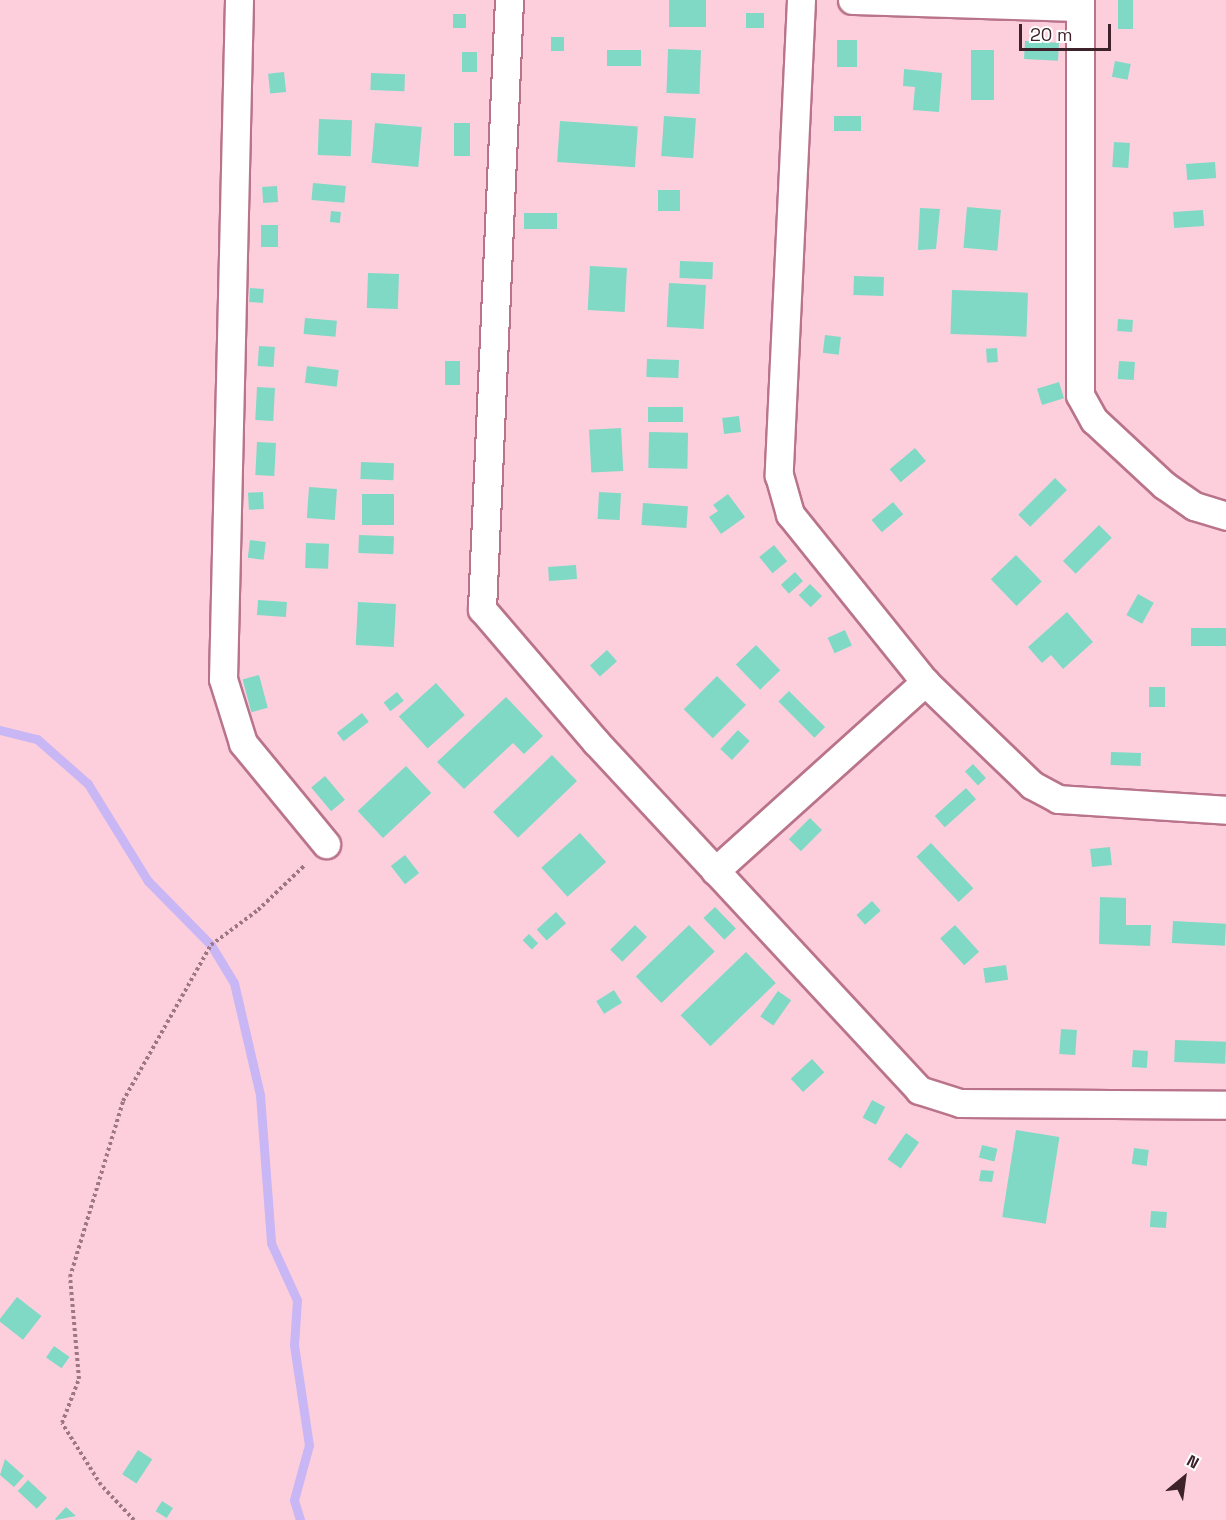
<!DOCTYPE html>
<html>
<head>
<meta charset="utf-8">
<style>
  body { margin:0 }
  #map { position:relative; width:1226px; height:1520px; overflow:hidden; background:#fdcfdd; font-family:"Space Grotesk",sans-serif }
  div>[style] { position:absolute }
  .stream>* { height:9px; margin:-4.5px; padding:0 4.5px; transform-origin:4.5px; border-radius:4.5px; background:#c9b6f4 }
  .building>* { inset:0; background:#7fd9c5; transform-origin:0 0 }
  .path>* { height:4px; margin-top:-2px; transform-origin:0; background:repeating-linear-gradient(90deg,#9d7883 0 3px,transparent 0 6px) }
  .roads { filter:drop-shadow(2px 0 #b9748b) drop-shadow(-2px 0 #b9748b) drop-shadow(0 2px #b9748b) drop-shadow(0 -2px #b9748b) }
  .minor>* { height:27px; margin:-13.5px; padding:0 13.5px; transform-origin:13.5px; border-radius:13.5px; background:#fff }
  span { translate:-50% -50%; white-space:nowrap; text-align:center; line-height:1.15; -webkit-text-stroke:6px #fff; paint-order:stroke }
  .north { position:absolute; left:1154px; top:1448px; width:60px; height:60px; -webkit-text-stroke:4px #fff; paint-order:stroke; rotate:29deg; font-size:16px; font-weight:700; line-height:24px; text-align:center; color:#3e222b }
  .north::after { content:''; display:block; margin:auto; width:21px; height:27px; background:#3e222b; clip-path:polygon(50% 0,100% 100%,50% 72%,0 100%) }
  .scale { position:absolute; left:1019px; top:24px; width:92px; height:27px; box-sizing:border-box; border:3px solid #3e222b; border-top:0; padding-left:8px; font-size:18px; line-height:21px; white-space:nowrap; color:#3e222b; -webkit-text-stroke:4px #fff; paint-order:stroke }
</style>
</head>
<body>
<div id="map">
  <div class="stream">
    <div style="left:0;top:730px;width:38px;rotate:14deg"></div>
    <div style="left:37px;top:739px;width:68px;rotate:41.4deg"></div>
    <div style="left:88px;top:784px;width:114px;rotate:58.3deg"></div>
    <div style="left:148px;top:881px;width:90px;rotate:45.5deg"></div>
    <div style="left:211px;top:945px;width:44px;rotate:58.8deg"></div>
    <div style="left:234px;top:983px;width:115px;rotate:76.9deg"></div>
    <div style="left:260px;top:1095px;width:148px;rotate:85.7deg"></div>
    <div style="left:271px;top:1243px;width:63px;rotate:65.5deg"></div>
    <div style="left:297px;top:1300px;width:45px;rotate:93.8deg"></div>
    <div style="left:294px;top:1345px;width:101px;rotate:81.5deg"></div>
    <div style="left:309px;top:1445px;width:57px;rotate:105.3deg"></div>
    <div style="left:294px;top:1500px;width:21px;rotate:73deg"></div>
  </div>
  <div class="building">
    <div style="left:669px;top:0;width:37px;height:27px"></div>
    <div style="left:1118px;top:0;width:15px;height:29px"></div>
    <div style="left:746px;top:13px;width:18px;height:15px"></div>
    <div style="left:453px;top:14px;width:13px;height:14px"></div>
    <div style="left:551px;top:37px;width:13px;height:14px"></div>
    <div style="left:837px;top:40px;width:20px;height:27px"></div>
    <div style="left:1025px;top:41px;width:34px;height:18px;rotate:3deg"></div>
    <div style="left:668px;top:49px;width:33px;height:44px;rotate:2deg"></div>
    <div style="left:607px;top:50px;width:34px;height:16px"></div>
    <div style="left:971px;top:50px;width:23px;height:50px"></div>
    <div style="left:477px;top:52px;width:20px;height:15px;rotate:90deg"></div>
    <div style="left:1115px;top:61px;width:16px;height:16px;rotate:11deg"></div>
    <div style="clip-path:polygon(904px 69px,942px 73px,939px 112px,913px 110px,915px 87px,903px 86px)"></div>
    <div style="left:284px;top:72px;width:20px;height:16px;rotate:84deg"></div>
    <div style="left:371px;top:73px;width:34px;height:17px;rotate:2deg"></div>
    <div style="left:664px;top:116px;width:32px;height:40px;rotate:4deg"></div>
    <div style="left:834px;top:116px;width:27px;height:15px"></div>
    <div style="left:319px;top:119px;width:33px;height:36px;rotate:2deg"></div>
    <div style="left:560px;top:121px;width:78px;height:41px;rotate:4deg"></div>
    <div style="left:375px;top:123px;width:47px;height:40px;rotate:5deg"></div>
    <div style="left:454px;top:123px;width:16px;height:33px"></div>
    <div style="left:1114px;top:142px;width:16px;height:25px;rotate:4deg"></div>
    <div style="left:1215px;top:162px;width:16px;height:29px;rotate:86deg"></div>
    <div style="left:313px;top:183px;width:33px;height:17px;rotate:5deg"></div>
    <div style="left:277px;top:186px;width:16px;height:15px;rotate:86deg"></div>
    <div style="left:658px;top:190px;width:22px;height:21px"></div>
    <div style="left:967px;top:207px;width:34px;height:41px;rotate:5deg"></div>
    <div style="clip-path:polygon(920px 208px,940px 209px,936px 249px,918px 250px)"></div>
    <div style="left:1203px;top:210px;width:16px;height:30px;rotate:86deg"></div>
    <div style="left:331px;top:211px;width:10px;height:11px;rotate:6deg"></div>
    <div style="left:524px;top:213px;width:33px;height:16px"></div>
    <div style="left:261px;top:225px;width:17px;height:22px"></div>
    <div style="left:680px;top:261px;width:33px;height:17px;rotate:2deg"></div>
    <div style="left:590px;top:266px;width:37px;height:44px;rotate:3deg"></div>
    <div style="left:368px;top:273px;width:31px;height:35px;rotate:2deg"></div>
    <div style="left:854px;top:276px;width:30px;height:19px;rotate:2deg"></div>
    <div style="left:669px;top:283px;width:37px;height:44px;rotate:3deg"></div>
    <div style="left:250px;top:288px;width:14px;height:14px;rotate:4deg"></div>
    <div style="left:952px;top:290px;width:76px;height:44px;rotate:2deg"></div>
    <div style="left:305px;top:318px;width:32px;height:16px;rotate:5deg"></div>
    <div style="left:1118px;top:319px;width:15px;height:12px;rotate:4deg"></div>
    <div style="left:825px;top:335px;width:16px;height:18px;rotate:7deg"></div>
    <div style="left:259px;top:346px;width:16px;height:20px;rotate:4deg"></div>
    <div style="left:997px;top:348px;width:14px;height:11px;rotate:86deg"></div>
    <div style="left:647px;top:359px;width:32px;height:18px;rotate:2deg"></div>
    <div style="left:445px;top:361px;width:15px;height:24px"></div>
    <div style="left:1119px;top:361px;width:16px;height:18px;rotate:4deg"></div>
    <div style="left:307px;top:366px;width:32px;height:17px;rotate:7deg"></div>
    <div style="left:1059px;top:382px;width:17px;height:23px;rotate:73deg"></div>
    <div style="left:257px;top:387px;width:18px;height:33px;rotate:3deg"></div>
    <div style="left:683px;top:407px;width:15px;height:35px;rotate:90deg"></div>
    <div style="left:739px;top:416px;width:16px;height:17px;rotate:83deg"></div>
    <div style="left:621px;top:428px;width:43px;height:32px;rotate:87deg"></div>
    <div style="left:649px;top:432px;width:39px;height:36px;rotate:1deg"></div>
    <div style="left:257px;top:442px;width:19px;height:33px;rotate:3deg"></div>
    <div style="left:915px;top:448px;width:17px;height:33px;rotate:50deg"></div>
    <div style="left:361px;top:462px;width:33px;height:17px;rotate:2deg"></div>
    <div style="left:1055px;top:478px;width:17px;height:52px;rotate:45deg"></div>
    <div style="left:309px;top:487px;width:28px;height:31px;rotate:4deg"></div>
    <div style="left:263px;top:492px;width:17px;height:15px;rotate:87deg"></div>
    <div style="left:599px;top:492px;width:22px;height:27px;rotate:3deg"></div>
    <div style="left:362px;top:494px;width:32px;height:31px"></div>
    <div style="clip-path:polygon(728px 494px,745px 517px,721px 534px,709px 517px,718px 511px,713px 505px)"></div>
    <div style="left:893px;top:502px;width:16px;height:28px;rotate:50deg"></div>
    <div style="left:643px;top:503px;width:45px;height:22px;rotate:4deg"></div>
    <div style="left:1099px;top:525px;width:18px;height:51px;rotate:45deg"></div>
    <div style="left:359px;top:535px;width:35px;height:18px;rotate:2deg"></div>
    <div style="left:250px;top:540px;width:16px;height:18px;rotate:7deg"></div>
    <div style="left:306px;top:543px;width:23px;height:25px;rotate:2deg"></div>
    <div style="left:774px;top:545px;width:21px;height:19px;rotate:51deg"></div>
    <div style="left:1016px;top:555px;width:37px;height:35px;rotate:46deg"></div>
    <div style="left:576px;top:565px;width:14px;height:28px;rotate:86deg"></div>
    <div style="left:795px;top:572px;width:12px;height:19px;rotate:48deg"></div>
    <div style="left:810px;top:584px;width:17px;height:16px;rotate:45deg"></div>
    <div style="left:1138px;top:594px;width:18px;height:24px;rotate:29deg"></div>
    <div style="left:258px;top:600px;width:29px;height:15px;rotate:4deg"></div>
    <div style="left:358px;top:602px;width:38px;height:43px;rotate:3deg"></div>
    <div style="clip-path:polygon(1067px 612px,1093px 642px,1063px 669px,1051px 655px,1042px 663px,1028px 647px)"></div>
    <div style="left:1226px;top:628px;width:18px;height:35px;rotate:90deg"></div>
    <div style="left:845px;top:630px;width:17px;height:19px;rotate:66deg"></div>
    <div style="left:756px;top:645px;width:35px;height:28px;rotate:46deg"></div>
    <div style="left:607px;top:650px;width:15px;height:23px;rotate:48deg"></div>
    <div style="left:259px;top:675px;width:34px;height:17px;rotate:75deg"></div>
    <div style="left:717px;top:676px;width:41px;height:47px;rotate:45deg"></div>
    <div style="left:436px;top:683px;width:43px;height:50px;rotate:48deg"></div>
    <div style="left:1149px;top:687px;width:16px;height:20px"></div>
    <div style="left:789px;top:691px;width:51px;height:15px;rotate:45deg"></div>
    <div style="left:397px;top:692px;width:11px;height:17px;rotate:52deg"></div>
    <div style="clip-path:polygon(506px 697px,543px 736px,524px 754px,513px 743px,464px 789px,437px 762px)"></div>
    <div style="left:362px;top:713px;width:11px;height:32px;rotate:52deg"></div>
    <div style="left:738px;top:730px;width:16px;height:26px;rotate:43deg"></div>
    <div style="left:1111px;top:752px;width:30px;height:13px;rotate:2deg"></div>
    <div style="left:552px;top:755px;width:36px;height:82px;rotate:46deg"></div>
    <div style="left:973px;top:764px;width:19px;height:11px;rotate:47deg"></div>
    <div style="left:406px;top:766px;width:37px;height:66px;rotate:47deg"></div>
    <div style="left:325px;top:776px;width:31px;height:18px;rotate:50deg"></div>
    <div style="left:966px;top:788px;width:15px;height:42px;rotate:48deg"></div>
    <div style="left:810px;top:818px;width:17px;height:30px;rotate:45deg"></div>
    <div style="left:580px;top:833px;width:39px;height:52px;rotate:48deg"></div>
    <div style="left:931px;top:843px;width:62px;height:20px;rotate:47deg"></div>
    <div style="left:1110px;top:847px;width:18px;height:20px;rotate:84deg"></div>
    <div style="left:405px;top:855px;width:23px;height:18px;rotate:52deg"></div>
    <div style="clip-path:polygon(1100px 897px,1126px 898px,1126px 925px,1151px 925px,1150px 946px,1099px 944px)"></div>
    <div style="left:872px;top:901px;width:13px;height:21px;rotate:48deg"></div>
    <div style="left:715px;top:907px;width:30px;height:16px;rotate:46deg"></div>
    <div style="left:556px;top:912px;width:15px;height:26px;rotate:48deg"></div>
    <div style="left:1173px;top:921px;width:53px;height:22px;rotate:3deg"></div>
    <div style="left:635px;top:925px;width:17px;height:35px;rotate:45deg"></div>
    <div style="left:689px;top:925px;width:37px;height:74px;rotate:46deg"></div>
    <div style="left:955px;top:925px;width:36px;height:20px;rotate:48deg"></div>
    <div style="left:529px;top:934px;width:13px;height:9px;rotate:45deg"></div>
    <div style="left:746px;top:952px;width:43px;height:91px;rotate:46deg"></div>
    <div style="left:1006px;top:965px;width:15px;height:23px;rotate:82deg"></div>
    <div style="left:614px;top:990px;width:15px;height:21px;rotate:58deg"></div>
    <div style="left:778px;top:991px;width:16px;height:31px;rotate:35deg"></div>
    <div style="left:1061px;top:1029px;width:16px;height:25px;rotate:4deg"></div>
    <div style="left:1175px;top:1040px;width:51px;height:22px;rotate:2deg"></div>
    <div style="left:1133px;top:1050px;width:15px;height:17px;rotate:4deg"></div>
    <div style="left:812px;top:1059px;width:18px;height:29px;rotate:47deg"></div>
    <div style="left:872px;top:1100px;width:15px;height:20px;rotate:28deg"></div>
    <div style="left:1016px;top:1130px;width:44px;height:88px;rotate:9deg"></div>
    <div style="left:906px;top:1133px;width:16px;height:32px;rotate:35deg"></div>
    <div style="left:982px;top:1145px;width:16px;height:13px;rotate:14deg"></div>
    <div style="left:1134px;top:1148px;width:15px;height:16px;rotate:8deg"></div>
    <div style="clip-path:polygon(981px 1170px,994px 1171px,992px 1182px,979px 1181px)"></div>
    <div style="left:1151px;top:1211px;width:16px;height:16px;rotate:4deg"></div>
    <div style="left:17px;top:1297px;width:31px;height:30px;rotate:38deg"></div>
    <div style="left:54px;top:1346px;width:19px;height:14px;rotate:35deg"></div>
    <div style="left:138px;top:1450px;width:17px;height:29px;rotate:33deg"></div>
    <div style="clip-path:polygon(5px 1459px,24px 1476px,14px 1487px,0 1475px)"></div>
    <div style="left:28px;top:1480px;width:26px;height:15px;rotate:43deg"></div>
    <div style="left:162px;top:1501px;width:13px;height:12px;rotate:32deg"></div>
    <div style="clip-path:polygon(66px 1507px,76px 1516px,56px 1520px,55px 1519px)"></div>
  </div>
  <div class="path">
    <div style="left:134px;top:1520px;width:48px;rotate:-133.3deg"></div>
    <div style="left:101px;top:1485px;width:73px;rotate:-122.2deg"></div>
    <div style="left:62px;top:1423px;width:47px;rotate:-68.9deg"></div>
    <div style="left:79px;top:1379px;width:102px;rotate:-95deg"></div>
    <div style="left:70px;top:1277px;width:184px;rotate:-73.2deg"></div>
    <div style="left:123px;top:1101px;width:179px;rotate:-60.6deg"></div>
    <div style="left:211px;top:945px;width:59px;rotate:-36.7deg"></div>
    <div style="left:258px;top:910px;width:66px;rotate:-43.8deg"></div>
  </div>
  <div class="roads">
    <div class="minor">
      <div style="left:239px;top:0;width:679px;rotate:91.35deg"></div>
      <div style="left:223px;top:679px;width:67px;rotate:72.6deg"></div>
      <div style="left:243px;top:743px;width:131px;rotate:50.6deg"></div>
      <div style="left:509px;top:0;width:610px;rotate:92.54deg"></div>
      <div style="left:482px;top:609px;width:175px;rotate:49.4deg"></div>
      <div style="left:596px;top:742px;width:475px;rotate:47.1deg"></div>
      <div style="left:919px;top:1090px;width:43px;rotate:17.6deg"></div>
      <div style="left:960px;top:1103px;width:266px;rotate:0.4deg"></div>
      <div style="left:801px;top:0;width:476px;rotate:92.7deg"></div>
      <div style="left:779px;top:475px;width:41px;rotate:74.2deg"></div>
      <div style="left:790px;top:514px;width:216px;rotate:51.2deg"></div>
      <div style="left:925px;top:682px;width:149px;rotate:43.9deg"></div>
      <div style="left:1032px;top:785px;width:30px;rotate:28deg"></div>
      <div style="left:1058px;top:799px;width:168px;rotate:3.7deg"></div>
      <div style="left:852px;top:0;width:228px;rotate:1.8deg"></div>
      <div style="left:1080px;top:0;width:395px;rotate:90deg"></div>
      <div style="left:1080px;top:395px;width:29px;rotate:61deg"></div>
      <div style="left:1094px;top:420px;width:96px;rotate:42.9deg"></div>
      <div style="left:1164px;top:485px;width:37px;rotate:35deg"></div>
      <div style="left:1194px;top:506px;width:34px;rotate:17deg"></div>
      <div style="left:715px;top:871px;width:283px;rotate:-42deg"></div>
    </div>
  </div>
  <div class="north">N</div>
  <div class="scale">20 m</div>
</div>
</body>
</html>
